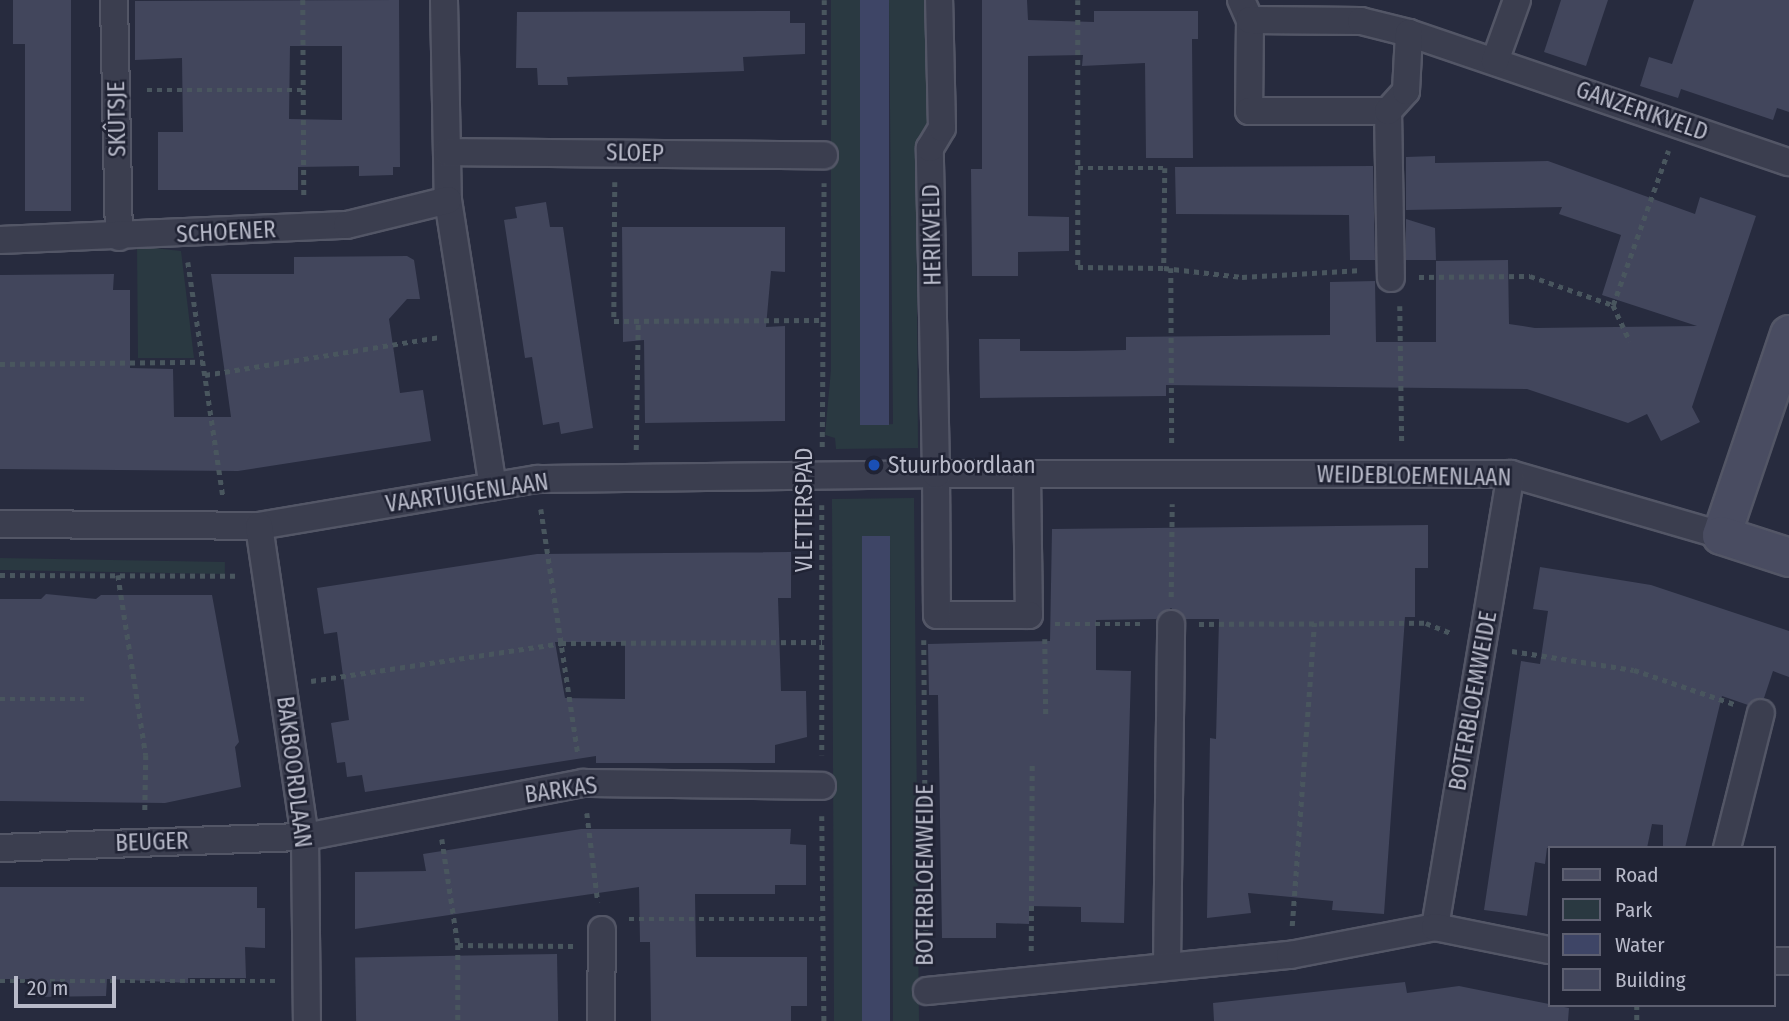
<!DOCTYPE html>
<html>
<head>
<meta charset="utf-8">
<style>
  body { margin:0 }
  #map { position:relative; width:1789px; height:1021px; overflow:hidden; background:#272b3e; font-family:"Fira Sans Condensed",sans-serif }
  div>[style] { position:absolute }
  .green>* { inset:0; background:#2a3941; transform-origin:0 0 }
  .water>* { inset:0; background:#3e4566; transform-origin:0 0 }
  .building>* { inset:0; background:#42465c; transform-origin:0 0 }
  .path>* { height:4.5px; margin-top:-2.25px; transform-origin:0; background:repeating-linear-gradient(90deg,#49565e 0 5px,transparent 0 10px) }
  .roads { filter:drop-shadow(2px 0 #535666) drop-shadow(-2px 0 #535666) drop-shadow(0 2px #535666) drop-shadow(0 -2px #535666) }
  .street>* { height:26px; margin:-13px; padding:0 13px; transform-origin:13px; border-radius:13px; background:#3b3e4f }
  .secondary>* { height:37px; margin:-18.5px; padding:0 18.5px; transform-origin:18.5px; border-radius:18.5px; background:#494c61 }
  .dots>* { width:19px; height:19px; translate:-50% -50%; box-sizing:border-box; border:4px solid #202334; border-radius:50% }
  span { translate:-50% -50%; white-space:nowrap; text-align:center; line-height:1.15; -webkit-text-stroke:5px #202334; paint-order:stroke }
  .street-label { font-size:23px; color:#b8bac9 }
  .poi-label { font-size:23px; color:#b8bac9 }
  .left { translate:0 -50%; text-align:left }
  .legend { position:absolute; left:1548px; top:846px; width:228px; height:161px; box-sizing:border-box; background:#202334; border:2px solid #5d5f70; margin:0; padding:9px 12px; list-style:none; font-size:21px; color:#b8bac9 }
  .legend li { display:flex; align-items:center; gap:14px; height:35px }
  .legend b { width:35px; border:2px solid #5d5f70 }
  .scale { position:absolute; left:14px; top:976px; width:102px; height:32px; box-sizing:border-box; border:4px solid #b8bac9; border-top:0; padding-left:9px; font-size:21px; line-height:24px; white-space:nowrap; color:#b8bac9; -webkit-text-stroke:5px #202334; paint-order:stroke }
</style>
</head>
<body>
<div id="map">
  <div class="green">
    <div style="clip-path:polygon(831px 0,860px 0,864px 424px,878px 425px,893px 424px,889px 0,926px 0,930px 122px,920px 135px,916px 167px,918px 448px,836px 449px,835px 438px,825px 435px,831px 370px)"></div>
    <div style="clip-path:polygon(137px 246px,181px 251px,194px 358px,138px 358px)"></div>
    <div style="clip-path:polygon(914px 498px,919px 1021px,893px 1021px,890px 536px,862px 537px,863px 1021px,834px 1021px,832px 499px)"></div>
    <div style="left:0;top:558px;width:225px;height:12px;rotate:1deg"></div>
  </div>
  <div class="water">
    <div style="left:860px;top:0;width:29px;height:425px"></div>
    <div style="left:862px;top:536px;width:28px;height:485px"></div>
  </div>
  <div class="building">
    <div style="clip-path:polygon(13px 0,71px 0,71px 211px,25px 211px,25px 44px,13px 44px)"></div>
    <div style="clip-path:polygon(evenodd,399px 0,400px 167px,393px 167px,393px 175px,359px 176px,359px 166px,298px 167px,298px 190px,158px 190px,158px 132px,183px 132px,182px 58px,135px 60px,135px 1px,399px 0,290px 46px,342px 46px,342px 120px,289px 119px,290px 46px)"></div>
    <div style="clip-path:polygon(982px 0,1027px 0,1028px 20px,1094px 22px,1094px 11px,1198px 11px,1198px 39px,1192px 39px,1193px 158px,1146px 158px,1145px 63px,1082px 66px,1083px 55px,1028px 56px,1028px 216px,1069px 217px,1069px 251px,1018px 252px,1018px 276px,972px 276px,971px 169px,982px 169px)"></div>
    <div style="clip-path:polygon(1561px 0,1608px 0,1586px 66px,1544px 52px)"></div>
    <div style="clip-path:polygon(1694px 0,1789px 0,1789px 112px,1777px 108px,1773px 120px,1681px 89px,1678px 98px,1640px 86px,1649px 57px,1672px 64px)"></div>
    <div style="clip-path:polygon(790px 11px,790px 23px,805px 23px,805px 54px,743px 57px,744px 71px,567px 77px,568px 85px,538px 85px,537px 68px,516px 68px,517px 12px)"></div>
    <div style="clip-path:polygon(1435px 156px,1435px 163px,1548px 161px,1695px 214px,1700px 197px,1756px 216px,1692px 407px,1700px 422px,1661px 441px,1647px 414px,1628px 423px,1527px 389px,1166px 385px,1166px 396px,980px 398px,979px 339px,1020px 339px,1020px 351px,1073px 351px,1126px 350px,1126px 337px,1330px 335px,1330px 282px,1375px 281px,1376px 342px,1436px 342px,1436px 261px,1508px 260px,1509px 324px,1535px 328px,1697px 326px,1602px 295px,1621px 235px,1559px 214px,1562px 207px,1406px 210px,1406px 157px)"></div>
    <div style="clip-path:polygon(1373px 166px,1375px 260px,1350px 260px,1349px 215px,1176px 214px,1175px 167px)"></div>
    <div style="clip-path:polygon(546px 202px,550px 227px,563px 227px,593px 428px,561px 434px,559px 422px,543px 425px,532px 357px,525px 358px,504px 220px,517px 218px,515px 207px)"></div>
    <div style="clip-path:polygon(1406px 219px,1435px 228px,1436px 260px,1406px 260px)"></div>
    <div style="clip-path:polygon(622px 227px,785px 227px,785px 272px,771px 271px,766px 327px,785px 326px,785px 421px,645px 423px,644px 340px,623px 342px)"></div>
    <div style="clip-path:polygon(407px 256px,414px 260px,420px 299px,407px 299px,389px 319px,400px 393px,423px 390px,431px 441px,238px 471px,0 469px,0 275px,114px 274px,113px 290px,130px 290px,130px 368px,173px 369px,174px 417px,231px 417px,211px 274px,294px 274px,294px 257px)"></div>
    <div style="clip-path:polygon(1428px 525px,1428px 568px,1415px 568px,1415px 617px,1405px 617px,1384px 914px,1332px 910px,1333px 901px,1248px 893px,1251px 913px,1207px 918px,1210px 738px,1216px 739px,1219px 619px,1185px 619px,1171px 608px,1156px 619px,1096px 620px,1096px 670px,1131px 671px,1124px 923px,1081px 922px,1081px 907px,1029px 906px,1029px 924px,996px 923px,996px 938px,942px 938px,938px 695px,929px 695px,928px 644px,1050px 641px,1052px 529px)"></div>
    <div style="clip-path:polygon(evenodd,791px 552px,791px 598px,778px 598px,781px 691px,806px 691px,807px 737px,775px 745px,775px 763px,596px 763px,596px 756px,365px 792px,362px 775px,347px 777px,345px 762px,337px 763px,331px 723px,349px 720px,337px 632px,324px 634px,317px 588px,537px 554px,791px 552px,555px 642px,625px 642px,625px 699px,565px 698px,555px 642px)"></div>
    <div style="clip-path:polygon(1540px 567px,1651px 585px,1789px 631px,1789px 677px,1773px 671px,1764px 698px,1748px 705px,1722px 696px,1685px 848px,1663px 848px,1663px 825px,1652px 824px,1647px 848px,1547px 848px,1545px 864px,1535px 862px,1527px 916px,1484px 910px,1521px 661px,1540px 664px,1548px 611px,1533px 609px)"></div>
    <div style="clip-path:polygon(46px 594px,96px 599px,101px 595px,212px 595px,239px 742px,235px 747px,241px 787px,165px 803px,0 801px,0 599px,41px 599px)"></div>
    <div style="clip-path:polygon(581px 829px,791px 829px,790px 844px,806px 845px,806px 885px,775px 885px,775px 894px,695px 894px,696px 957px,807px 957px,807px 1006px,791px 1006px,791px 1021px,651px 1021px,650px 942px,640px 942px,639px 887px,355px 929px,355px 872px,426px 871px,423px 854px)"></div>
    <div style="clip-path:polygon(0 887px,257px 887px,257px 908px,265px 908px,265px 948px,245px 947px,246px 978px,188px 978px,188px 983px,107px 979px,106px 996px,35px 997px,34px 979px,0 979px)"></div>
    <div style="left:557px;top:954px;width:67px;height:202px;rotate:89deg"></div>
    <div style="clip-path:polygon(1405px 982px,1407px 993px,1459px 986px,1569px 1008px,1568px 1021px,1214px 1021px,1213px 1003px)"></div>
  </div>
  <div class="path">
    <div style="left:303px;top:0;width:199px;rotate:89.7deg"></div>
    <div style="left:1078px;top:0;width:267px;rotate:90deg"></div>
    <div style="left:1078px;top:267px;width:86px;rotate:0.7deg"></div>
    <div style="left:147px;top:90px;width:156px"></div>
    <div style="left:824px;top:125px;width:125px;rotate:-90deg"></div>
    <div style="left:1078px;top:168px;width:87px"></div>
    <div style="left:1165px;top:168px;width:100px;rotate:90.6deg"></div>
    <div style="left:1164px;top:268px;width:79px;rotate:6.6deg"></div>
    <div style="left:1242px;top:277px;width:120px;rotate:-3.3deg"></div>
    <div style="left:615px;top:182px;width:139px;rotate:90.4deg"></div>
    <div style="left:614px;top:321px;width:209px;rotate:-0.3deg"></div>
    <div style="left:188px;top:262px;width:237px;rotate:81.5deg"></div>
    <div style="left:1171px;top:268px;width:178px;rotate:89.7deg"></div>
    <div style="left:1419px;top:277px;width:111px;rotate:-0.5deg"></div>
    <div style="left:1530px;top:276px;width:88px;rotate:19.3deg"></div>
    <div style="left:1613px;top:305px;width:164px;rotate:-70.3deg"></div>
    <div style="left:1613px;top:305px;width:40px;rotate:65deg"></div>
    <div style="left:1400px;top:306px;width:139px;rotate:89.2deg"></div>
    <div style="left:0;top:364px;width:203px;rotate:-0.6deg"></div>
    <div style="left:205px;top:375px;width:237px;rotate:-9.2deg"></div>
    <div style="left:822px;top:447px;width:264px;rotate:-89.6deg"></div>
    <div style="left:636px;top:450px;width:129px;rotate:-89.1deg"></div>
    <div style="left:822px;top:505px;width:250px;rotate:90deg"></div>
    <div style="left:541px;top:509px;width:247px;rotate:81.4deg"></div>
    <div style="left:0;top:575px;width:237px;rotate:0.2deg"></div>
    <div style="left:118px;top:575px;width:182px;rotate:81.2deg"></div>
    <div style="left:146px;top:755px;width:59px;rotate:91deg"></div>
    <div style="left:1171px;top:597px;width:93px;rotate:-89.4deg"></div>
    <div style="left:1055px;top:624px;width:86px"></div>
    <div style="left:1199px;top:624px;width:227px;rotate:-0.3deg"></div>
    <div style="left:1426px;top:623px;width:29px;rotate:22deg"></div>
    <div style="left:1045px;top:639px;width:79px;rotate:89.3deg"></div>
    <div style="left:924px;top:640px;width:321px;rotate:89.6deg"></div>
    <div style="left:1512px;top:651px;width:123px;rotate:8.9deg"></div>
    <div style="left:1634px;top:670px;width:106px;rotate:18.8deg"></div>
    <div style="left:311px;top:681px;width:253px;rotate:-8.6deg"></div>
    <div style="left:561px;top:643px;width:261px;rotate:-0.2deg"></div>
    <div style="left:0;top:699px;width:84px"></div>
    <div style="left:587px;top:813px;width:90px;rotate:83deg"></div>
    <div style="left:822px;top:816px;width:205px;rotate:89.4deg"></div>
    <div style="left:442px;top:839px;width:107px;rotate:81.4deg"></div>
    <div style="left:458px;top:945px;width:76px;rotate:90deg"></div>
    <div style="left:629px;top:919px;width:194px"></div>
    <div style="left:1292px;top:926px;width:304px;rotate:-85.8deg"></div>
    <div style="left:458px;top:945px;width:115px;rotate:0.5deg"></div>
    <div style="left:1031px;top:951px;width:188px;rotate:-89.7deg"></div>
    <div style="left:0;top:981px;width:279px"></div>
    <div style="left:1637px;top:1005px;width:16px;rotate:90deg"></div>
  </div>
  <div class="roads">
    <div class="street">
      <div style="left:114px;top:0;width:237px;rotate:88.8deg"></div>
      <div style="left:444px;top:0;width:200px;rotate:88.9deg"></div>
      <div style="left:448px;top:200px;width:290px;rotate:81.1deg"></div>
      <div style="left:1241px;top:0;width:22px;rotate:66deg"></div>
      <div style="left:1250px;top:20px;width:91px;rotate:90.6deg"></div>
      <div style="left:1249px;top:111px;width:139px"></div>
      <div style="left:1388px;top:111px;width:167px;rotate:89deg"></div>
      <div style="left:1250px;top:20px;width:111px;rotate:0.5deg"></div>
      <div style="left:1361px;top:21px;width:49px;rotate:14deg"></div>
      <div style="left:1409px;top:33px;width:401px;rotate:18.8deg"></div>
      <div style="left:1495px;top:61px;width:65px;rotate:-70.2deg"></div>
      <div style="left:1388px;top:111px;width:27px;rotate:-48deg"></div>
      <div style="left:1406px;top:91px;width:58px;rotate:-87deg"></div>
      <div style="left:447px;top:152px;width:377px;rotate:0.5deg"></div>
      <div style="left:0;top:240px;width:347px;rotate:-2.5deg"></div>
      <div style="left:347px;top:225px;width:104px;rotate:-13.9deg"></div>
      <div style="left:1027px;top:475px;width:140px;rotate:89.2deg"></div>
      <div style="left:1029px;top:615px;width:92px;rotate:180deg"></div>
      <div style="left:937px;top:615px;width:141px;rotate:-90.4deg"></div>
      <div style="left:936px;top:474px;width:575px"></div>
      <div style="left:1511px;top:474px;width:219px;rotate:16.2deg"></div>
      <div style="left:0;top:524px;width:259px;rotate:0.4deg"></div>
      <div style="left:259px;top:526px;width:282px;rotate:-9.6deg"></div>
      <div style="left:537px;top:479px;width:399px;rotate:-0.7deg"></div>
      <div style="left:936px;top:474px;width:326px;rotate:-91.1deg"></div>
      <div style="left:930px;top:148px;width:23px;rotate:-59deg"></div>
      <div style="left:942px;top:128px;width:128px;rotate:-91.3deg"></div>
      <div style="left:259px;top:526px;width:314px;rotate:81.6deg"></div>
      <div style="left:305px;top:837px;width:184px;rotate:89.4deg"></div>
      <div style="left:0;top:848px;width:305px;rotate:-2.1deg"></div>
      <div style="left:305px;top:837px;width:283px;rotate:-11deg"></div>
      <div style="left:583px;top:783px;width:239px;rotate:0.7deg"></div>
      <div style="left:1727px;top:848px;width:139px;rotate:-75.9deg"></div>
      <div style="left:1435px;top:927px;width:459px;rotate:-80.5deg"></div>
      <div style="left:1773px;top:961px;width:16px"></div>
      <div style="left:1167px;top:965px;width:341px;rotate:-89.3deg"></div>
      <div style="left:927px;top:991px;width:365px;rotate:-5.7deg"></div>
      <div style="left:1290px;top:955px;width:148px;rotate:-10.9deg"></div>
      <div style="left:1435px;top:927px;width:116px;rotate:11.4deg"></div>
      <div style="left:601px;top:1021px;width:91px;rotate:-89.4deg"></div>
    </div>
    <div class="secondary">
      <div style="left:1789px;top:334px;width:212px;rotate:108.7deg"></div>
      <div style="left:1721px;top:535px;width:71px;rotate:17.9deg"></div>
    </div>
  </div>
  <div class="dots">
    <div style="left:874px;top:465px;background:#1a4fb4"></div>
  </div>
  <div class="street-label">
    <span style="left:1642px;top:111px;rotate:19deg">GANZERIKVELD</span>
    <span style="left:117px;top:119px;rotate:-91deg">SKÛTSJE</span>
    <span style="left:635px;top:153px;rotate:1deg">SLOEP</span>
    <span style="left:226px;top:232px;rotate:-3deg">SCHOENER</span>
    <span style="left:932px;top:235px;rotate:-91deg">HERIKVELD</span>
    <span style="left:1414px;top:476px;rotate:1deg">WEIDEBLOEMENLAAN</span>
    <span style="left:467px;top:493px;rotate:-8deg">VAARTUIGENLAAN</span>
    <span style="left:804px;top:510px;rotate:-90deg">VLETTERSPAD</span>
    <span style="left:1473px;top:701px;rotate:-80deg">BOTERBLOEMWEIDE</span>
    <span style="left:294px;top:772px;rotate:83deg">BAKBOORDLAAN</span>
    <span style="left:561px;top:790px;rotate:-8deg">BARKAS</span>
    <span style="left:152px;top:842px;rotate:-2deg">BEUGER</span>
    <span style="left:925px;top:875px;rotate:-90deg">BOTERBLOEMWEIDE</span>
  </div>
  <div class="poi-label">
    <span class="left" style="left:888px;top:465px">Stuurboordlaan</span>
  </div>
  <ul class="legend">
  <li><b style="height:9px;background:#494c61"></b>Road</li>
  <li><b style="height:19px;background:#2a3941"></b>Park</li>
  <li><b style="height:19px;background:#3e4566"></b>Water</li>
  <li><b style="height:19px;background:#42465c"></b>Building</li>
  </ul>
  <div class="scale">20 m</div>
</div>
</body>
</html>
